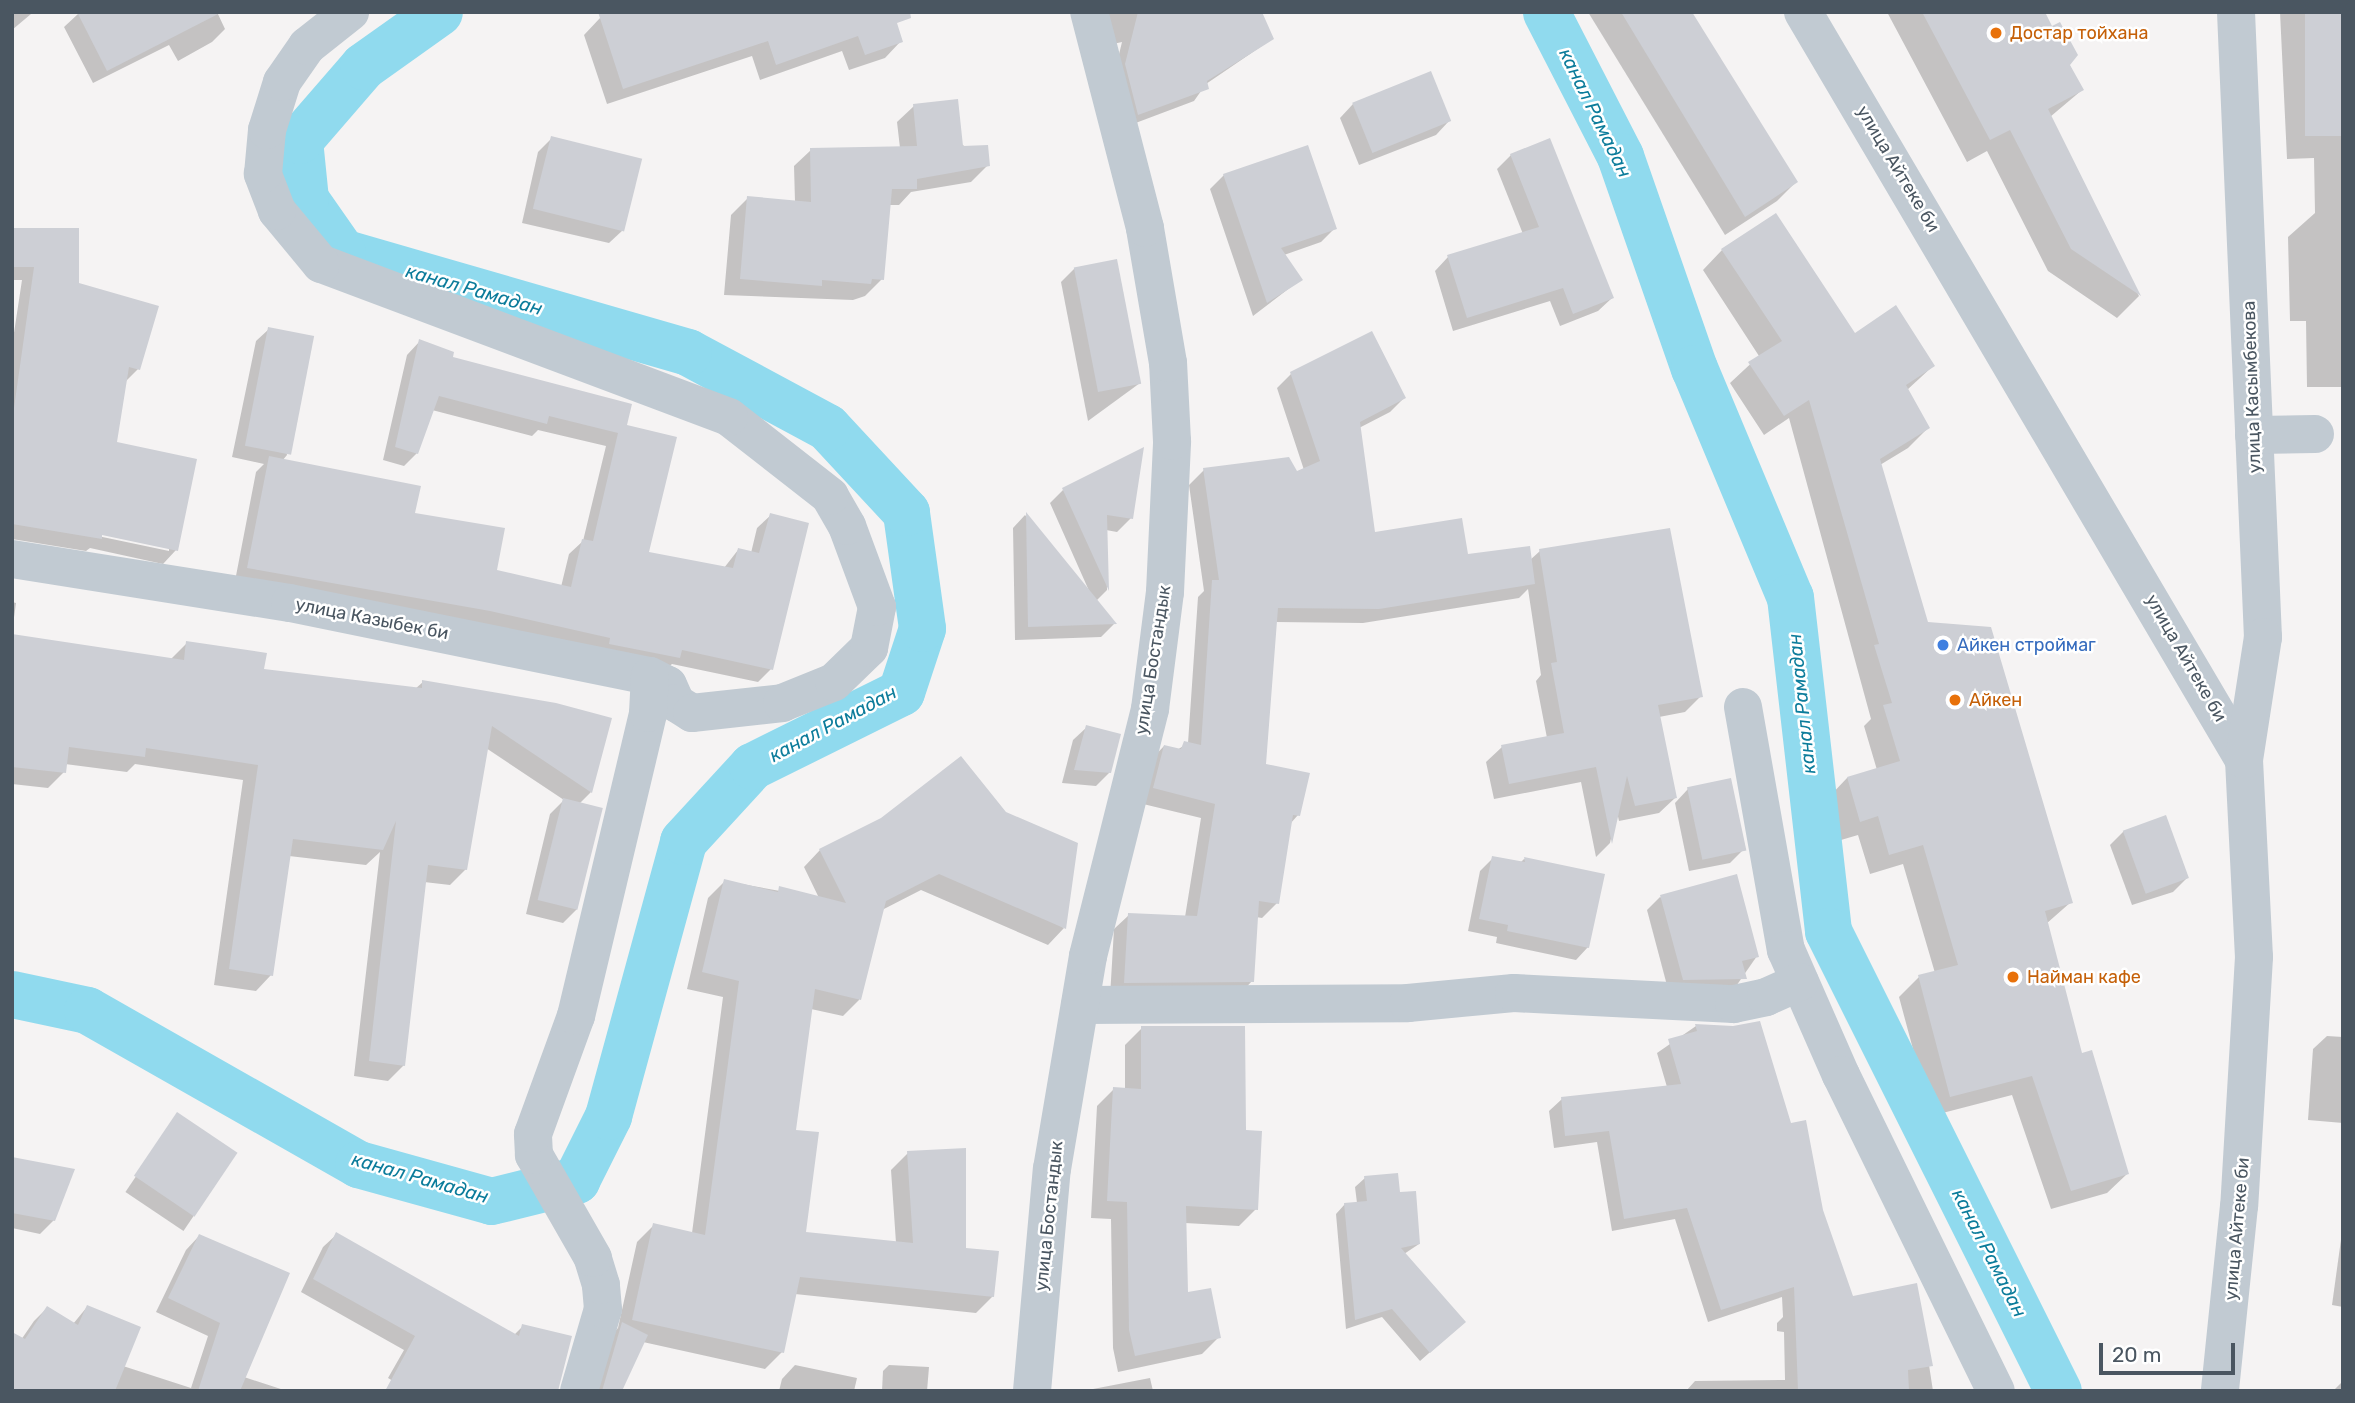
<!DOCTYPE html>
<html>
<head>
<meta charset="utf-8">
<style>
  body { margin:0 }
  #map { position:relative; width:2355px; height:1403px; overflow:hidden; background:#f5f3f3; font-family:Rubik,sans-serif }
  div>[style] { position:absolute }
  .shadow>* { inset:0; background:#0003; transform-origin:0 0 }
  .canal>* { height:47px; margin:-23.5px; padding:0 23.5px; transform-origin:23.5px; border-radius:23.5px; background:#90daee }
  .building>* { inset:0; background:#cdcfd5; transform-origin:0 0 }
  .street>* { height:38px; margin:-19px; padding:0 19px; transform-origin:19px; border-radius:19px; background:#c1cad2 }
  .dots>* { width:19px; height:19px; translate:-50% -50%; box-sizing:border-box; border:4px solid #fff; border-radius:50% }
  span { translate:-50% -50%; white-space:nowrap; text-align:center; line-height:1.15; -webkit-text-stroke:5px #fff; paint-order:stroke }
  .food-label { font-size:18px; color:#c56008 }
  .left { translate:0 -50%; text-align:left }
  .street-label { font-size:18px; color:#4a5661 }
  .shop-label { font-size:18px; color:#366cbe }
  .water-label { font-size:19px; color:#0c7c9b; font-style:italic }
  .frame { position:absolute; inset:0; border:14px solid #4a5661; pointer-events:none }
  .scale { position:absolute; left:2099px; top:1343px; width:136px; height:32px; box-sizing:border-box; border:4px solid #4a5661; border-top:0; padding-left:9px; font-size:21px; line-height:24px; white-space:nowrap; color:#4a5661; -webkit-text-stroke:5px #fff; paint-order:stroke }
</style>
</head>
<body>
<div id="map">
  <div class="shadow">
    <div style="clip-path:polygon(12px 12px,30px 12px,31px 14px,12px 30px)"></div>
    <div style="clip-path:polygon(217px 12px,225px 29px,212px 42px,178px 61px,169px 45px,93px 83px,64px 27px,78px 14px)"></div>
    <div style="clip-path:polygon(891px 12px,901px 41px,885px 58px,849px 70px,842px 51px,760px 80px,752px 56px,607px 104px,584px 35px,600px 18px)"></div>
    <div style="clip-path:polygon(1090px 12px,1177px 12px,1272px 39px,1206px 84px,1194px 101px,1125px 127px,1113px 79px,1122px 42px,1104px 46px)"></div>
    <div style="clip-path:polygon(1588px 12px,1690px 12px,1796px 182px,1777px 201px,1725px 235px)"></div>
    <div style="clip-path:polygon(1887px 12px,2043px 12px,2082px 90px,2050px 117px,2139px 296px,2117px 318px,2048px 271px,1987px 151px,1967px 162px)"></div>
    <div style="clip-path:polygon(2280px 12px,2343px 12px,2341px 387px,2307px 387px,2306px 321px,2290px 321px,2288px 237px,2315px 213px,2314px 158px,2287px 159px)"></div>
    <div style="clip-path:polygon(1353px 104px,1449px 121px,1436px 135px,1359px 165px,1340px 118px)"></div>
    <div style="clip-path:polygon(914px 106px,988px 165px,971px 182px,911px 192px,899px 205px,889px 205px,882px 279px,865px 296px,853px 300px,724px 295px,731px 215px,748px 198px,795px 202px,794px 166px,811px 150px,900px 148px,897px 122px)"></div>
    <div style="clip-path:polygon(552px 138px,623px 230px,609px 243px,522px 223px,538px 152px)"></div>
    <div style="clip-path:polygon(1511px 155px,1612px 298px,1598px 311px,1560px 326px,1550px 301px,1453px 331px,1435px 271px,1448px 257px,1523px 234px,1497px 169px)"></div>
    <div style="clip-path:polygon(1224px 175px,1335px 228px,1321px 242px,1284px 255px,1300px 280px,1253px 316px,1210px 189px)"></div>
    <div style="clip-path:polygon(evenodd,12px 229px,78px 284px,138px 369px,124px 383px,115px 444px,176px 550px,163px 564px,90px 548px,86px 551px,12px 539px,12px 346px,22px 280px,12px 280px,12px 229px,94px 531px,169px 547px,169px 551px,93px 535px,94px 531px)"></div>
    <div style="clip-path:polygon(1722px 250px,1854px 335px,1933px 366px,1907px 390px,1928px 428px,1908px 448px,1880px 465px,1927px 624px,2071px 902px,2046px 924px,2081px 1055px,2127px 1174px,2107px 1193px,2051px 1209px,2012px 1095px,1931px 1116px,1899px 997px,1919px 977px,1935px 973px,1903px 864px,1870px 874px,1858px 835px,1841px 840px,1828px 798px,1847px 778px,1877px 770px,1864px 726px,1871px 719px,1789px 418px,1764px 435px,1730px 383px,1759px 356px,1703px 270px)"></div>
    <div style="clip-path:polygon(1075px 268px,1140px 383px,1088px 421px,1061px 282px)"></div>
    <div style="clip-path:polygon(269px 329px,287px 455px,282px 461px,413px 514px,495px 572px,561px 587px,569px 554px,583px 541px,606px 446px,538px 430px,532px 436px,432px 410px,417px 453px,404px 466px,383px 460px,407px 355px,420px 341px,450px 358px,625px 427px,647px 553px,724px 568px,738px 550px,751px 553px,757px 528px,771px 515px,771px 669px,758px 682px,672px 664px,665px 670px,235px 581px,256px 472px,264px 464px,232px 457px,256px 341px)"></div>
    <div style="clip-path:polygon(1291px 374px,1404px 398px,1390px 412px,1359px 428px,1373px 534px,1466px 556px,1530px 560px,1540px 551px,1701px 696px,1685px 712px,1659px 717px,1675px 798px,1659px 813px,1619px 821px,1617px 812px,1610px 843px,1596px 857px,1581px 782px,1494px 799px,1486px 762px,1502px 747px,1547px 738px,1536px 681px,1541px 675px,1528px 589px,1519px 598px,1363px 623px,1275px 622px,1264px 765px,1298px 815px,1290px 824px,1277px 903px,1262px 918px,1256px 917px,1252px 981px,1238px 996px,1110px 997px,1114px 929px,1129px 915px,1185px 917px,1201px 818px,1139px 803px,1150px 761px,1164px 746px,1177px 750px,1188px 743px,1198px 597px,1204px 591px,1189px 485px,1204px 470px,1296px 473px,1304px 470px,1277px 388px)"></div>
    <div style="clip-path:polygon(1063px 490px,1131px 518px,1117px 532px,1106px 530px,1107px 590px,1096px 601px,1114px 624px,1101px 637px,1015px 640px,1013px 528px,1025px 515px,1090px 593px,1050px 503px)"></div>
    <div style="clip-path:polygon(12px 602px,16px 603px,12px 632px)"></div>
    <div style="clip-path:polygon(12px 636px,170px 660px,187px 643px,262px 671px,415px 689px,423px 682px,556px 705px,591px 792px,579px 804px,577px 909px,563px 923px,526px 914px,550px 814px,564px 800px,486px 748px,466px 869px,450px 885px,424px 882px,404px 1065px,388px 1081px,354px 1076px,380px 852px,366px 865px,289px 856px,271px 975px,256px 991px,214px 985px,243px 780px,135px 764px,127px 772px,65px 764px,64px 772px,48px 788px,12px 784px)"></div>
    <div style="clip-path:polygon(1087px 727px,1110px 772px,1096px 786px,1062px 783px,1073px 740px)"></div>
    <div style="clip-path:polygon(1688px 789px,1744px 849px,1730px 863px,1689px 871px,1675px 803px)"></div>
    <div style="clip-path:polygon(882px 819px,1064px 928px,1048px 945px,921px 890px,882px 910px,859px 1000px,843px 1016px,811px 1009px,794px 1132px,804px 1234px,896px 1243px,891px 1170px,908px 1153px,993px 1296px,976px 1313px,795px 1294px,782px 1352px,765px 1369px,643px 1342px,621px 1389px,624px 1391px,592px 1391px,607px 1340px,618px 1328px,637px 1242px,654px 1225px,692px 1233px,723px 997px,687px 989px,708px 898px,725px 881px,819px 898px,804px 867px,820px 850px)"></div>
    <div style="clip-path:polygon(2124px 831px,2187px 878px,2173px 892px,2132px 905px,2110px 845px)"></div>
    <div style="clip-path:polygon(1493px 858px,1520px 863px,1524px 859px,1603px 875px,1588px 947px,1576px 960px,1496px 943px,1497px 937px,1468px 931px,1480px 871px)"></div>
    <div style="clip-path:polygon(1660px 897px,1757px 956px,1732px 992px,1669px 993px,1647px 910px)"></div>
    <div style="clip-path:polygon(1696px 1026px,1851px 1391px,1686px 1391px,1695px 1381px,1785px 1380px,1784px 1332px,1777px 1331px,1777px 1323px,1783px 1317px,1782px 1297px,1708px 1322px,1675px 1219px,1612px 1231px,1597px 1142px,1554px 1148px,1549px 1111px,1562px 1099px,1667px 1087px,1657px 1053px)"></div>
    <div style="clip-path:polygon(1142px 1028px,1244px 1132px,1256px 1209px,1239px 1226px,1185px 1223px,1186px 1294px,1219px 1337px,1202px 1354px,1118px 1372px,1113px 1348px,1111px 1219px,1091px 1218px,1097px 1106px,1114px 1089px,1125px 1089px,1125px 1045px)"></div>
    <div style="clip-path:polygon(2327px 1036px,2343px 1037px,2343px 1123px,2308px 1120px,2313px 1049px)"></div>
    <div style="left:178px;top:1114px;width:70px;height:94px;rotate:34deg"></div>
    <div style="clip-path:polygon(12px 1159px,54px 1220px,40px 1234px,12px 1228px)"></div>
    <div style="clip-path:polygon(1365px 1178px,1399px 1194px,1419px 1244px,1404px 1254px,1454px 1331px,1420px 1361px,1382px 1317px,1346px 1329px,1336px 1214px,1345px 1204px,1357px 1203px,1355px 1187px)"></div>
    <div style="clip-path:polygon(2343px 1225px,2343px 1307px,2332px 1305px)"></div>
    <div style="clip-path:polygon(336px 1235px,514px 1335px,523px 1326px,570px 1337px,410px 1391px,388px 1378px,404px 1350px,301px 1292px,323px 1247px)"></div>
    <div style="clip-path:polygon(199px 1236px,244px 1377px,287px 1391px,12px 1391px,12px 1353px,34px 1321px,47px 1308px,73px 1324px,87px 1307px,123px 1366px,191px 1388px,208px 1336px,156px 1312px,186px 1250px)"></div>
    <div style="clip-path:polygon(1927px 1352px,1933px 1391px,1896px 1391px,1897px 1366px)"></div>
    <div style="clip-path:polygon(795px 1365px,857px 1378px,854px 1391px,779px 1391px,782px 1379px)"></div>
    <div style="clip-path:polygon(889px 1365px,929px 1367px,927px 1391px,882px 1391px,883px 1371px)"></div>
    <div style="clip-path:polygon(1150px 1378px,1153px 1391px,1092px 1391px,1093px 1389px)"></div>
    <div style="clip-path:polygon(2343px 1381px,2343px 1391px,2333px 1391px)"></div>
  </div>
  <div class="canal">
    <div style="left:1546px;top:12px;width:162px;rotate:62.8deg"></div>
    <div style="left:1620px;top:156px;width:225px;rotate:70.8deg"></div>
    <div style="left:1694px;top:368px;width:248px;rotate:67.3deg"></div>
    <div style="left:1790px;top:597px;width:336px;rotate:83.5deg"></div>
    <div style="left:1828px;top:931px;width:514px;rotate:63.43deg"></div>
    <div style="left:12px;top:994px;width:77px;rotate:12deg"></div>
    <div style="left:87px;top:1010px;width:312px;rotate:29.6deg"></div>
    <div style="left:358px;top:1164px;width:138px;rotate:15.5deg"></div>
    <div style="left:491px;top:1201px;width:88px;rotate:-13.9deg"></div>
    <div style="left:576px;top:1180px;width:72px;rotate:-63.4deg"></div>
    <div style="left:608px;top:1116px;width:285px;rotate:-74.7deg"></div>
    <div style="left:683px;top:841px;width:102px;rotate:-47.4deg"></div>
    <div style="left:752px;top:766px;width:166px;rotate:-26.4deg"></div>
    <div style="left:901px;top:692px;width:67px;rotate:-71.8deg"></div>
    <div style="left:922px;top:628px;width:117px;rotate:-97.9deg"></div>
    <div style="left:906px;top:512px;width:116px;rotate:-132.9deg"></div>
    <div style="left:827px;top:427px;width:158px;rotate:-151.7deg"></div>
    <div style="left:688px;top:352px;width:360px;rotate:-163.9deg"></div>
    <div style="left:342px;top:252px;width:65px;rotate:-124.9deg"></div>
    <div style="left:305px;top:199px;width:59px;rotate:-95.8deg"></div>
    <div style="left:299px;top:140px;width:98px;rotate:-49.1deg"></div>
    <div style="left:363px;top:66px;width:93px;rotate:-35.4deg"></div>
  </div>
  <div class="building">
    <div style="clip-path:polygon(77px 12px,222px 12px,107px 71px)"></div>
    <div style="clip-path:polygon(598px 12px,910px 12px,911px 18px,897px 23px,903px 42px,865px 55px,858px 36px,776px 65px,768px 41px,623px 89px)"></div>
    <div style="clip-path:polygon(1138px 12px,1262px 12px,1274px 39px,1207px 81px,1209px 89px,1138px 115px,1125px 64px)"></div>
    <div style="clip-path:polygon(1621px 12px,1692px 12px,1798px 182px,1745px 217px)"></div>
    <div style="clip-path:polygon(1922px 12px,2045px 12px,2052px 26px,2060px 22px,2078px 55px,2070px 65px,2084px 90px,2048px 109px,2141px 296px,2071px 249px,2010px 130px,1990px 140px)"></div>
    <div style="left:2305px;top:12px;width:38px;height:124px"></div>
    <div style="left:1431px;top:71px;width:54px;height:85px;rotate:68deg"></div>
    <div style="clip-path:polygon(958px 99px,963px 146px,988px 145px,990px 166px,917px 179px,917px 189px,892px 189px,884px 280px,872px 279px,871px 284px,822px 280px,822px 286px,740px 279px,747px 196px,811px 202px,810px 148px,917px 146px,913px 104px)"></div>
    <div style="left:551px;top:136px;width:94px;height:75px;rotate:14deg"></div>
    <div style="clip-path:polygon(1550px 138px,1614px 298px,1573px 314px,1563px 288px,1467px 318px,1447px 255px,1539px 227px,1510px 154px)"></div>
    <div style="clip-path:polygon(1308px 145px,1337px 229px,1281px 248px,1303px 280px,1267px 303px,1223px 174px)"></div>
    <div style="clip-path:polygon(1776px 213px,1855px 333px,1896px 305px,1935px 366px,1906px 385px,1930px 428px,1880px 459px,1928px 622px,1991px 627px,2073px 903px,2045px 911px,2082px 1053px,2092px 1050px,2129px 1174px,2071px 1191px,2032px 1076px,1950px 1097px,1918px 975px,1958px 965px,1923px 845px,1889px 855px,1878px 816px,1860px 822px,1847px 777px,1900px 761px,1883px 705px,1892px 703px,1874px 645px,1879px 644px,1809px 400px,1784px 416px,1748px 362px,1782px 341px,1721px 249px)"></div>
    <div style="clip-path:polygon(12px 228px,79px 228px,79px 283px,159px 306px,140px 370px,129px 367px,117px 442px,197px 459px,178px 551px,102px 535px,102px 539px,12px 524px,12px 422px,34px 267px,12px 267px)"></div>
    <div style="left:1117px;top:259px;width:127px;height:44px;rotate:79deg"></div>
    <div style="left:268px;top:327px;width:47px;height:121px;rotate:11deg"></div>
    <div style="clip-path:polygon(1372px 331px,1406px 398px,1360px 422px,1375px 532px,1462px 518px,1468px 554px,1530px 546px,1535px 584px,1379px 609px,1278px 608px,1266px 764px,1310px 773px,1300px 816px,1293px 815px,1279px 904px,1259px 901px,1254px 982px,1124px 983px,1128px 913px,1197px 916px,1215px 804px,1153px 788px,1164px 745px,1181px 749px,1184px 741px,1201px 745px,1212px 580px,1219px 580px,1203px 468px,1289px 457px,1297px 471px,1320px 461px,1290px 372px)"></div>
    <div style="clip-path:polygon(419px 339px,454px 352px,453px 357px,632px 404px,627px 425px,677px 437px,649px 552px,733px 568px,738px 548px,759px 553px,770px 513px,809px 523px,773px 670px,682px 650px,680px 658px,609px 644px,610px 638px,490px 611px,247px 568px,269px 456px,421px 486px,415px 513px,505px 528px,497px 570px,571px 587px,582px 539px,593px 541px,618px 433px,549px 416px,547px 424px,439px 396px,418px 454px,395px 447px)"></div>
    <div style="clip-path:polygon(1144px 447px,1133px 519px,1107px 515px,1109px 591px,1062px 488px)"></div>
    <div style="clip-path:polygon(1026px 512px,1117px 624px,1028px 627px)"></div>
    <div style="clip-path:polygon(1670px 528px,1703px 697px,1658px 705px,1677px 798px,1635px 806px,1627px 776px,1612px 844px,1596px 767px,1509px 784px,1501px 745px,1564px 733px,1551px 663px,1557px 662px,1539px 549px)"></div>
    <div style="clip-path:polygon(12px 634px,184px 660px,186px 641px,267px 653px,264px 669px,422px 688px,422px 680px,556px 703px,612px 718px,592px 793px,492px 726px,467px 870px,428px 865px,405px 1066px,369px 1061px,396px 821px,383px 850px,293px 839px,273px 976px,229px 969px,258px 765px,146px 748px,145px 757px,69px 747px,66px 773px,12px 767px)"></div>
    <div style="clip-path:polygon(1086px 725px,1121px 734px,1111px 773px,1074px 770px)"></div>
    <div style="clip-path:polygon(961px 756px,1006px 812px,1078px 843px,1066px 929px,939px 874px,886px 901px,861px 1000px,815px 989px,796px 1130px,819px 1132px,806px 1232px,913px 1243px,907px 1151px,966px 1148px,966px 1248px,999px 1251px,994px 1297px,800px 1277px,784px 1353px,632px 1320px,653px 1223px,705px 1235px,739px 981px,702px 972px,724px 879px,778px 892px,779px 886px,846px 903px,819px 849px,881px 818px)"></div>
    <div style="left:1731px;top:778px;width:74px;height:45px;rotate:78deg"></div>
    <div style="left:563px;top:798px;width:41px;height:105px;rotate:14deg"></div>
    <div style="left:2166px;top:815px;width:67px;height:46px;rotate:70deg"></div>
    <div style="clip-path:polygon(1492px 856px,1525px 862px,1524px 857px,1605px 874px,1589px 948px,1507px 931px,1508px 925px,1479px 919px)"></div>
    <div style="clip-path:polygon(1737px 874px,1759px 957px,1742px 961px,1747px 979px,1683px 980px,1660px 895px)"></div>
    <div style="clip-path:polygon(1760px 1021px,1791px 1123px,1806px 1120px,1823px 1210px,1853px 1296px,1917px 1283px,1933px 1366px,1908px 1370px,1909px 1391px,1798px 1391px,1794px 1287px,1721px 1310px,1687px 1208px,1624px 1219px,1609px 1131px,1565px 1136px,1561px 1097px,1681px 1084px,1668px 1039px,1697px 1031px,1695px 1024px,1733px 1026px)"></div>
    <div style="clip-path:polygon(1141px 1026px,1245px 1026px,1246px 1130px,1262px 1131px,1258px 1210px,1186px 1206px,1188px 1292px,1211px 1288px,1221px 1338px,1135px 1356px,1129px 1330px,1127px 1202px,1107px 1201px,1113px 1087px,1141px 1089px)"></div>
    <div style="left:177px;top:1112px;width:73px;height:77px;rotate:34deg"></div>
    <div style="clip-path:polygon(12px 1157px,75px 1169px,55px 1221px,12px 1213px)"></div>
    <div style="clip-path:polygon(1398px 1173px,1400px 1192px,1416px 1191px,1420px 1244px,1401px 1248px,1466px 1322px,1430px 1353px,1392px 1309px,1355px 1320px,1344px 1203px,1367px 1201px,1364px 1176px)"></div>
    <div style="clip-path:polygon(336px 1232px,519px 1336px,522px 1324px,572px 1336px,558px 1391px,385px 1391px,415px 1336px,313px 1279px)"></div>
    <div style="clip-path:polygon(199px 1234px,290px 1273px,240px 1391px,198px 1391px,220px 1323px,168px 1298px)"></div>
    <div style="clip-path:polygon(87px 1305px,141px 1327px,115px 1391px,12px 1391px,12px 1332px,25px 1339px,47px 1306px,78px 1325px)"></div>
    <div style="clip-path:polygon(622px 1322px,648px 1335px,622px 1391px,602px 1391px)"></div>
  </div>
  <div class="street">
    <div style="left:1803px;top:12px;width:868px;rotate:59.48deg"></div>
    <div style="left:2244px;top:760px;width:197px;rotate:87.1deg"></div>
    <div style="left:2254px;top:957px;width:249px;rotate:93.4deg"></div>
    <div style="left:2239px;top:1206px;width:186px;rotate:95.9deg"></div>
    <div style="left:2236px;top:12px;width:626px;rotate:87.53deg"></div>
    <div style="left:2263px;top:637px;width:124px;rotate:98.8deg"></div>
    <div style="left:2254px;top:435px;width:61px;rotate:-0.9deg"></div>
    <div style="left:12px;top:559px;width:281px;rotate:9deg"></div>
    <div style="left:290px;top:603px;width:367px;rotate:11.5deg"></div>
    <div style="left:650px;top:676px;width:20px;rotate:27deg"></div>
    <div style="left:668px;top:685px;width:20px;rotate:66deg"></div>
    <div style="left:676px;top:703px;width:19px;rotate:32deg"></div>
    <div style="left:692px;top:713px;width:91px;rotate:-6.3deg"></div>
    <div style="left:782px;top:703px;width:56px;rotate:-22deg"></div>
    <div style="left:834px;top:682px;width:49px;rotate:-44.2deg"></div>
    <div style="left:869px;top:648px;width:42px;rotate:-79deg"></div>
    <div style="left:877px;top:607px;width:86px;rotate:-110.3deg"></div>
    <div style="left:847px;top:526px;width:34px;rotate:-120deg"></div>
    <div style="left:830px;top:496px;width:128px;rotate:-142deg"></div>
    <div style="left:729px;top:417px;width:436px;rotate:-159.4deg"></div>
    <div style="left:321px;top:264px;width:69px;rotate:-129.7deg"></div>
    <div style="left:277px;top:211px;width:40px;rotate:-111deg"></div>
    <div style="left:263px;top:174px;width:44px;rotate:-84.8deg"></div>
    <div style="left:267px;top:130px;width:50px;rotate:-72.6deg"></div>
    <div style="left:282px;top:82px;width:44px;rotate:-55.2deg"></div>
    <div style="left:307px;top:46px;width:55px;rotate:-38.3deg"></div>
    <div style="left:1743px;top:707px;width:247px;rotate:80deg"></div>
    <div style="left:1786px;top:950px;width:137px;rotate:66.3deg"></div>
    <div style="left:1841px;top:1075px;width:352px;rotate:63.9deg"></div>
    <div style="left:1080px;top:1005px;width:328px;rotate:-0.3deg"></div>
    <div style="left:1408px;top:1003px;width:106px;rotate:-5.4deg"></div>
    <div style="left:1514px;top:993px;width:220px;rotate:2.9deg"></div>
    <div style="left:1734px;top:1004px;width:33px;rotate:-12deg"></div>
    <div style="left:1766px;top:997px;width:37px;rotate:-24deg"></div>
    <div style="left:579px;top:1391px;width:85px;rotate:-73.7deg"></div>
    <div style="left:603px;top:1309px;width:24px;rotate:-95deg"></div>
    <div style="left:601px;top:1285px;width:28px;rotate:-107deg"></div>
    <div style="left:593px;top:1258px;width:119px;rotate:-119.8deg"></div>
    <div style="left:534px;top:1155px;width:21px;rotate:-93deg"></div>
    <div style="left:533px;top:1134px;width:126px;rotate:-70deg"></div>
    <div style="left:576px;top:1016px;width:311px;rotate:-76.6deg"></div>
    <div style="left:648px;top:713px;width:37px;rotate:-87deg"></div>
    <div style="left:1032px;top:1391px;width:223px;rotate:-84.9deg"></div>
    <div style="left:1052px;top:1169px;width:216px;rotate:-80.4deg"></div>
    <div style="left:1088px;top:956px;width:255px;rotate:-75.9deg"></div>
    <div style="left:1150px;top:709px;width:118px;rotate:-82.7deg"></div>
    <div style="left:1165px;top:592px;width:151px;rotate:-87.3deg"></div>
    <div style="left:1172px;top:441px;width:78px;rotate:-92.9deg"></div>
    <div style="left:1168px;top:363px;width:137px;rotate:-99.7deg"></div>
    <div style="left:1145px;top:228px;width:223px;rotate:-104.5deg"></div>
  </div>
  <div class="dots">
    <div style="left:1996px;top:33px;background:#e8710a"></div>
    <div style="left:1943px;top:645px;background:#3f7fe0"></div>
    <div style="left:1955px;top:700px;background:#e8710a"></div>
    <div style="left:2013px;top:977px;background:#e8710a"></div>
  </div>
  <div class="food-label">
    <span class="left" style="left:2010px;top:33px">Достар тойхана</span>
    <span class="left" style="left:1969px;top:700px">Айкен</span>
    <span class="left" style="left:2027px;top:977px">Найман кафе</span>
  </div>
  <div class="street-label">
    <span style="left:1898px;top:169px;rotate:59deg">улица Айтеке би</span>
    <span style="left:2252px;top:387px;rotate:-92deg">улица Касымбекова</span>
    <span style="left:372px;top:619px;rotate:11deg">улица Казыбек би</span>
    <span style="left:2186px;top:658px;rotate:60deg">улица Айтеке би</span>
    <span style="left:1153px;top:660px;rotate:-81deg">улица Бостандык</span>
    <span style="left:1049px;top:1216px;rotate:-84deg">улица Бостандык</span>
    <span style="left:2237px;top:1229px;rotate:-85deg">улица Айтеке би</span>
  </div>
  <div class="shop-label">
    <span class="left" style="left:1957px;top:645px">Айкен строймаг</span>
  </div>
  <div class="water-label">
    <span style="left:1595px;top:113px;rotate:64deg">канал Рамадан</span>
    <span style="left:474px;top:290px;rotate:16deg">канал Рамадан</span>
    <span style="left:1802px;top:704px;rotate:-96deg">канал Рамадан</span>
    <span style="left:833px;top:724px;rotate:-28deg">канал Рамадан</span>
    <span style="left:420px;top:1178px;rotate:16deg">канал Рамадан</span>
    <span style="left:1989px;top:1253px;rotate:63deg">канал Рамадан</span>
  </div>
  <div class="frame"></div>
  <div class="scale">20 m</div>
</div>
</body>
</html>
